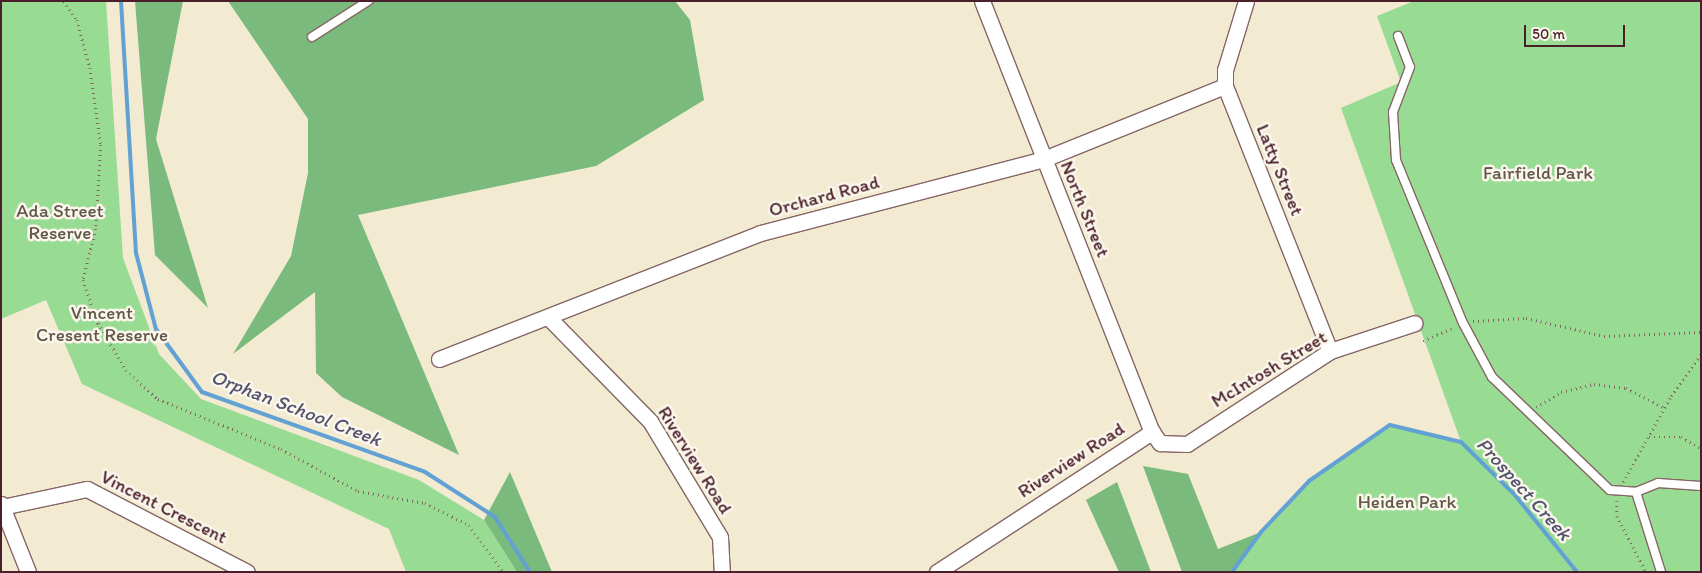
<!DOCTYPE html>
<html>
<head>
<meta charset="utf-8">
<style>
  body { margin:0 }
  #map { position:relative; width:1702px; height:573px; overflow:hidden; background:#f2ead1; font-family:Itim,sans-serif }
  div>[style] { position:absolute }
  .green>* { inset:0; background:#98db93 }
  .forest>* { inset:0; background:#7abb7d }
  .stream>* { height:4px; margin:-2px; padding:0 2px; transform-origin:2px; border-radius:2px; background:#62a1d4 }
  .path>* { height:2.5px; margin-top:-1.25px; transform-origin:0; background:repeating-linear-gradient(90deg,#856665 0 1px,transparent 0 5px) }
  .roads { filter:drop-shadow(1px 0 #856665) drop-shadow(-1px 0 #856665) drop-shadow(0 1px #856665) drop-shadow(0 -1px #856665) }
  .service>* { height:8px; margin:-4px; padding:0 4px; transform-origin:4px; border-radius:4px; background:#fff }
  .minor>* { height:15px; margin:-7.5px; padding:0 7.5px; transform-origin:7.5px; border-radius:7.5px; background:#fff }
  span { translate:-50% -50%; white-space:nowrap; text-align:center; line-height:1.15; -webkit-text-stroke:5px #fbf7ec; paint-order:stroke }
  .street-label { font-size:19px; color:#4a1f2b }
  .park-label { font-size:19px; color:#61574a }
  .water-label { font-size:20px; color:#54536f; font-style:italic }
  .frame { position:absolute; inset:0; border:2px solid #4a1f2b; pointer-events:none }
  .scale { position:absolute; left:1524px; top:25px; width:101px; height:22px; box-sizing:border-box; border:2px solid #4a1f2b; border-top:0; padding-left:6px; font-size:15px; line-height:18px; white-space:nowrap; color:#4a1f2b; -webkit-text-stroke:4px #fbf7ec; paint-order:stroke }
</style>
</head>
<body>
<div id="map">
  <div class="green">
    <div style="clip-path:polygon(1px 1px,106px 1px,123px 258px,159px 354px,201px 399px,419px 480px,484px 520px,517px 572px,406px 572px,389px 529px,82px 384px,46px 300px,1px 319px)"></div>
    <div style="clip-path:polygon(1414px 1px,1701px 1px,1701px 572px,1232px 572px,1261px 532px,1309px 481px,1390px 425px,1461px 442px,1341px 108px,1401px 82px,1377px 16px)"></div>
  </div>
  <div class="forest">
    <div style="clip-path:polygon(135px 1px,183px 1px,156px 139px,208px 308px,155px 255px)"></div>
    <div style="clip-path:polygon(228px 1px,675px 1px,690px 20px,704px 100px,596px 166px,358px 215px,459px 455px,342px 397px,316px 373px,315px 292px,233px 354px,291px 256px,308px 173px,308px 119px)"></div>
    <div style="clip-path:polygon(1143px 466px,1188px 474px,1218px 549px,1261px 532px,1232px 572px,1182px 572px)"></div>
    <div style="clip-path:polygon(510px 472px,552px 572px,517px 572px,484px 520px)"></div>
    <div style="clip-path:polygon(1117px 482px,1151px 572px,1119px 572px,1086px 500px)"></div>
  </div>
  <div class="stream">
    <div style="left:121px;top:1px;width:252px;rotate:86.6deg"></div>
    <div style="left:136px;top:253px;width:79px;rotate:75.3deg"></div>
    <div style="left:156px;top:329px;width:78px;rotate:53.9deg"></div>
    <div style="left:202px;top:392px;width:237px;rotate:19.7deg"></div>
    <div style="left:425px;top:472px;width:83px;rotate:32.7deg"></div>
    <div style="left:495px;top:517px;width:65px;rotate:57.5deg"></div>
    <div style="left:1232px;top:572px;width:49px;rotate:-54.1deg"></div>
    <div style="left:1261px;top:532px;width:70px;rotate:-46.7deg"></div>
    <div style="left:1309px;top:481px;width:98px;rotate:-34.7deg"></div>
    <div style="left:1390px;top:425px;width:73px;rotate:13.5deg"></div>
    <div style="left:1461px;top:442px;width:74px;rotate:44.5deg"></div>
    <div style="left:1514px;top:494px;width:100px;rotate:51.1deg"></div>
  </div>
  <div class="path">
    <div style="left:64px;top:1px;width:23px;rotate:56deg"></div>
    <div style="left:77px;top:20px;width:50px;rotate:74.8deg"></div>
    <div style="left:90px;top:68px;width:78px;rotate:81.9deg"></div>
    <div style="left:101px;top:145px;width:84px;rotate:93.4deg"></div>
    <div style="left:96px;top:229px;width:53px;rotate:104.3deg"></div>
    <div style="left:83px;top:280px;width:46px;rotate:70.8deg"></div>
    <div style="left:98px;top:323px;width:55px;rotate:59.2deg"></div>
    <div style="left:126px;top:370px;width:43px;rotate:42.2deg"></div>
    <div style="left:158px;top:399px;width:133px;rotate:22.1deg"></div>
    <div style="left:281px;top:449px;width:88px;rotate:28.6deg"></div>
    <div style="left:358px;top:491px;width:68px;rotate:10.2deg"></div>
    <div style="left:425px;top:503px;width:49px;rotate:26.6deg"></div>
    <div style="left:469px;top:525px;width:59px;rotate:53.3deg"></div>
    <div style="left:1473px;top:321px;width:53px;rotate:-3.2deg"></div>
    <div style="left:1526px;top:318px;width:80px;rotate:13deg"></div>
    <div style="left:1604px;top:336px;width:97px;rotate:-2.4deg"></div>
    <div style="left:1423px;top:341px;width:34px;rotate:-24deg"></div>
    <div style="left:1536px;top:407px;width:29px;rotate:-31deg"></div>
    <div style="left:1561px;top:392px;width:34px;rotate:-14deg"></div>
    <div style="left:1594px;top:384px;width:32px;rotate:7deg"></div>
    <div style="left:1626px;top:388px;width:44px;rotate:27.1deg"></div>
    <div style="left:1649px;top:437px;width:32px"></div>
    <div style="left:1681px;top:437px;width:23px;rotate:29deg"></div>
    <div style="left:1623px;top:482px;width:98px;rotate:-60.8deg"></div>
    <div style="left:1671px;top:396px;width:52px;rotate:-54.5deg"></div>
    <div style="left:1617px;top:501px;width:15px;rotate:90deg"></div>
    <div style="left:1617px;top:516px;width:63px;rotate:62.6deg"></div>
  </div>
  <div class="roads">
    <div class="service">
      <div style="left:1398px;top:36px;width:33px;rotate:69deg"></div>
      <div style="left:1410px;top:67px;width:48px;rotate:110.7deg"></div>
      <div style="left:1393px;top:112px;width:48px;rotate:86.4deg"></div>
      <div style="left:1396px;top:160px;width:176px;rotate:67.7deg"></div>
      <div style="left:1463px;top:323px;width:61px;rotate:61.8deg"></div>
      <div style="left:1492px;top:377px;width:163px;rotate:43.8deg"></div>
      <div style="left:1610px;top:490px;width:26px;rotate:4deg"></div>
      <div style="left:1636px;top:492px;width:24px;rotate:-22deg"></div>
      <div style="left:1658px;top:483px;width:43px;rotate:4deg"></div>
      <div style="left:312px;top:37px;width:67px;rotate:-32.7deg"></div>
      <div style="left:1636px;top:492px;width:84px;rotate:72.6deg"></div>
    </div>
    <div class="minor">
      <div style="left:982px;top:1px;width:463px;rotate:68.5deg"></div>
      <div style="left:1152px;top:432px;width:14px;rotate:54deg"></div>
      <div style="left:1160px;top:443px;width:27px;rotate:2deg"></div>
      <div style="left:1187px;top:444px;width:171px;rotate:-33deg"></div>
      <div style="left:1330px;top:351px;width:89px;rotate:-18.2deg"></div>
      <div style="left:1246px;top:1px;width:72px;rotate:106.9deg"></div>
      <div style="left:1225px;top:70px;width:16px;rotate:90deg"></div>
      <div style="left:1225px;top:86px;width:285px;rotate:68.4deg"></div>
      <div style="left:548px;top:317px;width:146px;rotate:45.6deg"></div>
      <div style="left:650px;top:421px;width:135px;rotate:58.9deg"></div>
      <div style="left:720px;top:537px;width:35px;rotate:87deg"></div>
      <div style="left:439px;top:359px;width:345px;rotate:-21.4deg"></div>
      <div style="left:760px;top:233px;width:293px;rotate:-14.6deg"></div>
      <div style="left:1044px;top:159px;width:195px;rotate:-22deg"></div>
      <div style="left:1px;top:504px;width:73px;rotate:68.3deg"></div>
      <div style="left:2px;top:507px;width:87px;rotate:-12deg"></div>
      <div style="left:87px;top:489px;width:180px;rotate:27.4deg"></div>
      <div style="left:937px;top:572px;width:257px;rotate:-33.1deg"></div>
    </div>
  </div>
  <div class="street-label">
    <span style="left:1280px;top:170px;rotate:68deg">Latty Street</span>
    <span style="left:824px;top:196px;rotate:-15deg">Orchard Road</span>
    <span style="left:1085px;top:209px;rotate:68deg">North Street</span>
    <span style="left:1269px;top:369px;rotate:-31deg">McIntosh Street</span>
    <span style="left:695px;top:460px;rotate:58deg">Riverview Road</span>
    <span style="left:1071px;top:460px;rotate:-33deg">Riverview Road</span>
    <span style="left:164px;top:507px;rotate:27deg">Vincent Crescent</span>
  </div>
  <div class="park-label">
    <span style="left:1538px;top:173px">Fairfield Park</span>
    <span style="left:60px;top:222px">Ada Street<br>Reserve</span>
    <span style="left:102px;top:324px">Vincent<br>Cresent Reserve</span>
    <span style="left:1407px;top:502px">Heiden Park</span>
  </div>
  <div class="water-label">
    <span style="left:296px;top:408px;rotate:21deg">Orphan School Creek</span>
    <span style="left:1524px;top:489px;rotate:48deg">Prospect Creek</span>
  </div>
  <div class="frame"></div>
  <div class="scale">50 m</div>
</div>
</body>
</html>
